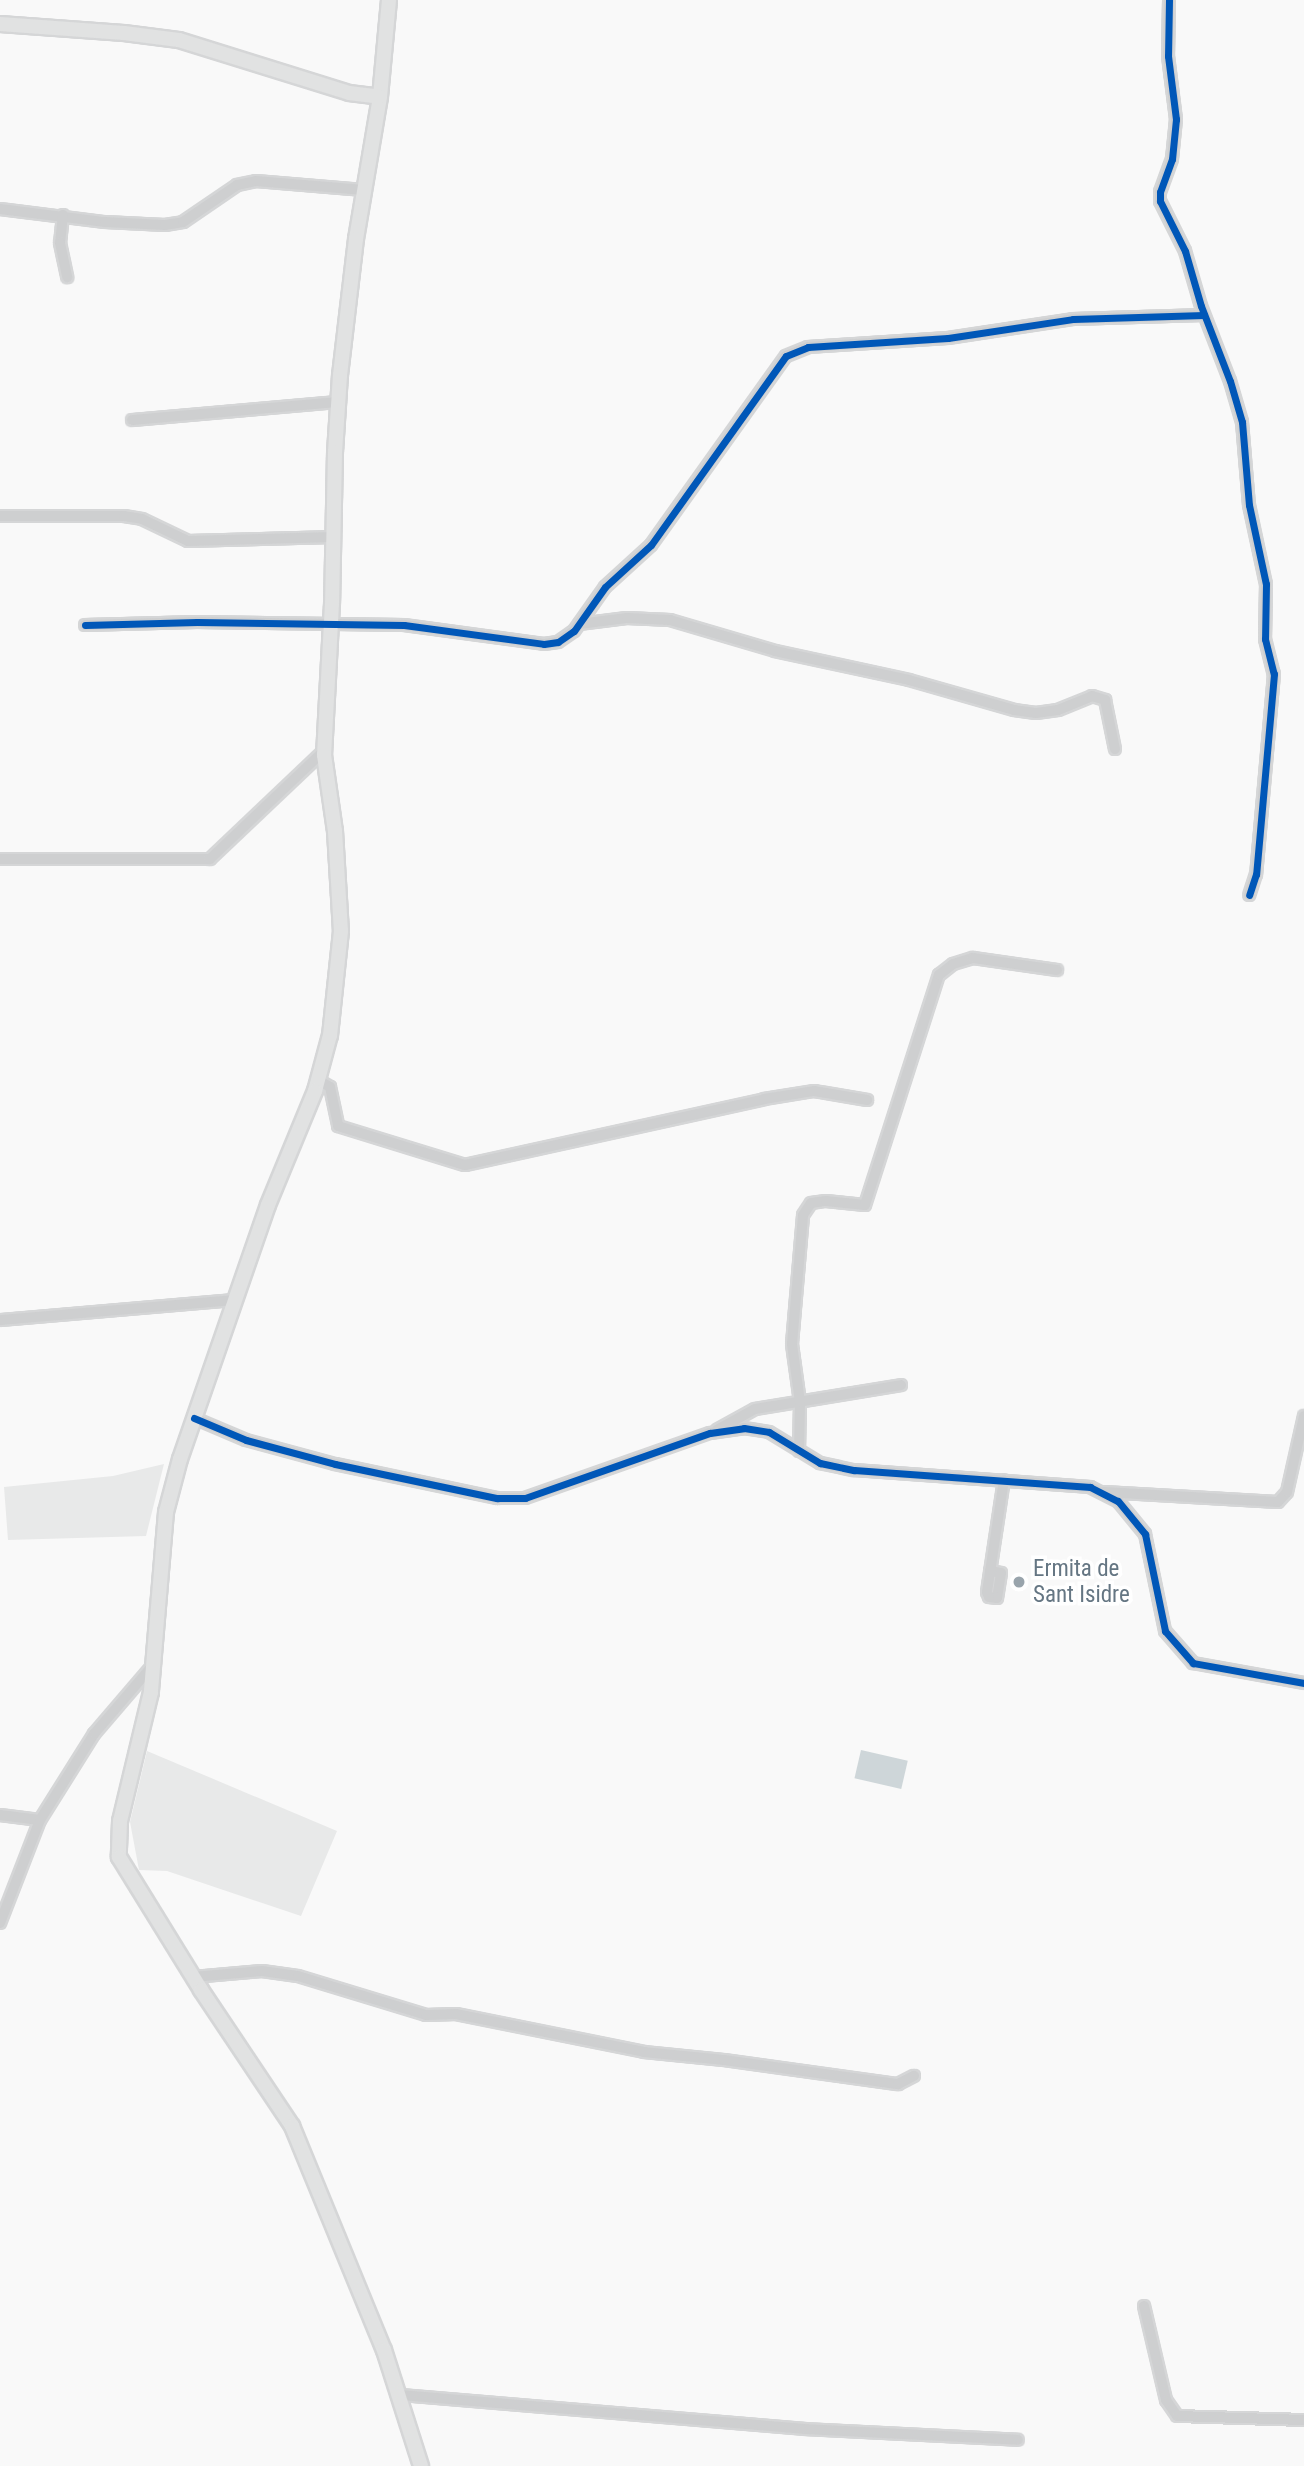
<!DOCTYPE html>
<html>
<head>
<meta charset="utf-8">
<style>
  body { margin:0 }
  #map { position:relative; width:1304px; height:2466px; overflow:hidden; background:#f9f9f9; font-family:"Roboto Condensed",sans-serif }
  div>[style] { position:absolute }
  .built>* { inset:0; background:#e8e9e9 }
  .water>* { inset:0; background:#ced6d9; transform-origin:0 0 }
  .roads { filter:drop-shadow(2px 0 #d5d6d7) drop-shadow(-2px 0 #d5d6d7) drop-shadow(0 2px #d5d6d7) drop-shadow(0 -2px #d5d6d7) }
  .street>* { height:10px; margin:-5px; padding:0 5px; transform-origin:5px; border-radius:5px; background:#cecfd0 }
  .secondary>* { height:14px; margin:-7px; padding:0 7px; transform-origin:7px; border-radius:7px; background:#e1e2e2 }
  .cycleway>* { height:7px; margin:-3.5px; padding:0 3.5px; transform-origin:3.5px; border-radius:3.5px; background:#0057b8 }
  .dots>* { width:19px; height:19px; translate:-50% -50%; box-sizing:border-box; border:4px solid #fff; border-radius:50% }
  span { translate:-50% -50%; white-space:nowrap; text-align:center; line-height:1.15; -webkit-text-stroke:7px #fff; paint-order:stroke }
  .poi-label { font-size:23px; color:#657683 }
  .left { translate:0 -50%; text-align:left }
</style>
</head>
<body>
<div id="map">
  <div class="built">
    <div style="clip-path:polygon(164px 1464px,146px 1536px,8px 1540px,4px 1487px,113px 1476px)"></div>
    <div style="clip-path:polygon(147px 1751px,337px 1831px,301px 1916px,167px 1871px,139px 1870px,130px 1822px)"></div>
  </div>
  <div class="water">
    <div style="left:861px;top:1750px;width:48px;height:29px;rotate:13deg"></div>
  </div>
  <div class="roads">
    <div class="street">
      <div style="left:1169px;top:0;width:56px;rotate:91deg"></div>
      <div style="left:1168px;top:56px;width:64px;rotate:82.8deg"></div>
      <div style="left:1176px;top:119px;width:40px;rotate:95.7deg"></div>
      <div style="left:1172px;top:159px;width:35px;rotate:110deg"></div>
      <div style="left:1160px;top:192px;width:9px;rotate:90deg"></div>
      <div style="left:1160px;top:201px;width:56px;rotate:63.4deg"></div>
      <div style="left:1185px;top:251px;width:57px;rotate:73.8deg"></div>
      <div style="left:1201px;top:306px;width:80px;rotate:68.9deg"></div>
      <div style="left:1230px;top:381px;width:43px;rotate:73.7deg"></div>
      <div style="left:1242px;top:422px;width:83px;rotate:85.2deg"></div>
      <div style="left:1249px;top:505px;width:81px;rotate:77.9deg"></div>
      <div style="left:1266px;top:584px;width:55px;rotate:91deg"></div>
      <div style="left:1265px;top:639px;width:36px;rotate:76deg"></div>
      <div style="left:1274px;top:674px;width:201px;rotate:95.1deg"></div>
      <div style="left:1256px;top:874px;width:22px;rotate:108deg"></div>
      <div style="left:0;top:209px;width:106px;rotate:7.1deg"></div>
      <div style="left:105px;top:222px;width:60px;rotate:2.9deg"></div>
      <div style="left:165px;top:225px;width:18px;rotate:-9deg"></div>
      <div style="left:183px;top:222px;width:65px;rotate:-34.4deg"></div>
      <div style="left:237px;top:185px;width:19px;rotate:-12deg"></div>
      <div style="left:256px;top:181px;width:108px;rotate:4.8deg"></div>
      <div style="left:63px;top:215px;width:28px;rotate:96deg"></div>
      <div style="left:60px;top:243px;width:35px;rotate:78deg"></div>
      <div style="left:132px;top:420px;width:207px;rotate:-5deg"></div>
      <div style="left:0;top:516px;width:124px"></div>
      <div style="left:124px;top:516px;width:18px;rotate:9deg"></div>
      <div style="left:142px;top:519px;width:51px;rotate:25.6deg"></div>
      <div style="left:188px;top:541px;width:146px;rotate:-1.6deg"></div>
      <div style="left:579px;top:624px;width:48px;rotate:-7.1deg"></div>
      <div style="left:627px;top:618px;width:43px;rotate:2.7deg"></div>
      <div style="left:670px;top:620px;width:109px;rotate:16.4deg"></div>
      <div style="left:775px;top:651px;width:137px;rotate:12.2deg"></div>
      <div style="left:909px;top:680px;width:109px;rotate:15.9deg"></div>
      <div style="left:1014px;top:710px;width:22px;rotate:8deg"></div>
      <div style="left:1036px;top:713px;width:22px;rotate:-8deg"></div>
      <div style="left:1058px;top:710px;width:37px;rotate:-22deg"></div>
      <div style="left:1092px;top:696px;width:14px;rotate:17deg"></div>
      <div style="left:1105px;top:700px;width:50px;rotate:78.5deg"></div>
      <div style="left:85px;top:625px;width:112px;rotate:-1.5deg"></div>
      <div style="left:197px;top:622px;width:207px;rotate:0.8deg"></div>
      <div style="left:404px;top:625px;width:141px;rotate:7.7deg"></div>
      <div style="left:544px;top:644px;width:14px;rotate:-8deg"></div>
      <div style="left:558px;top:642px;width:19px;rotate:-35deg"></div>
      <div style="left:574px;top:631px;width:54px;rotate:-54.8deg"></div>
      <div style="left:605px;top:587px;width:62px;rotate:-42.4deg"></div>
      <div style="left:651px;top:545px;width:232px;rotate:-54.5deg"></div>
      <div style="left:786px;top:356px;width:24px;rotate:-22deg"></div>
      <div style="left:808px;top:347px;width:140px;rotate:-3.7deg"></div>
      <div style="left:948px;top:338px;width:126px;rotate:-8.6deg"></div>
      <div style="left:1073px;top:319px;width:131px;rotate:-1.7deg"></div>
      <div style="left:0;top:859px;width:210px"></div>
      <div style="left:210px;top:859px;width:157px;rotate:-43.5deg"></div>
      <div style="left:318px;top:1080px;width:14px;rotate:30deg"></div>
      <div style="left:330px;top:1087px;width:40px;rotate:78deg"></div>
      <div style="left:338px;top:1126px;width:133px;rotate:17.1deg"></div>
      <div style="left:465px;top:1165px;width:306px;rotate:-12.4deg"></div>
      <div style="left:764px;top:1099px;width:51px;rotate:-9.1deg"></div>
      <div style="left:814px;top:1091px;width:54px;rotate:9.6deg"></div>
      <div style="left:0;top:1320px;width:236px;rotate:-4.9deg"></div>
      <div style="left:194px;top:1418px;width:56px;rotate:22.9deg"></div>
      <div style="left:246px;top:1440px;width:92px;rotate:15.1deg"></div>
      <div style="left:335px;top:1464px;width:166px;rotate:11.9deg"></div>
      <div style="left:497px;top:1498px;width:28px"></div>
      <div style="left:525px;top:1498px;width:196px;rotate:-19.4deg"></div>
      <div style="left:710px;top:1433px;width:34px;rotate:-8deg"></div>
      <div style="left:744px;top:1428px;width:25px;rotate:9deg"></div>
      <div style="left:769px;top:1432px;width:60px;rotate:31.3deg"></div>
      <div style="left:820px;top:1463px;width:35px;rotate:12deg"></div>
      <div style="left:854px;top:1470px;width:237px;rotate:4.1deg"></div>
      <div style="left:1090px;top:1487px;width:31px;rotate:27deg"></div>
      <div style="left:1118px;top:1501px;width:43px;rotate:50.7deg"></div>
      <div style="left:1145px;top:1534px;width:99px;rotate:78.3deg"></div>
      <div style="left:1165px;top:1631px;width:43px;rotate:48.8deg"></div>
      <div style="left:1193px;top:1663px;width:113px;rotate:10.2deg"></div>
      <div style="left:717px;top:1430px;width:43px;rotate:-28.9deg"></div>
      <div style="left:755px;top:1409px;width:148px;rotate:-9.3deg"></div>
      <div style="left:799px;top:1451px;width:49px;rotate:-88.8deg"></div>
      <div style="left:800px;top:1402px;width:59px;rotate:-97.9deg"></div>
      <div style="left:792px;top:1344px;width:129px;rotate:-85.1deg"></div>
      <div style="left:803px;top:1215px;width:14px;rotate:-56deg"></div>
      <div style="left:811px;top:1203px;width:15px;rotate:-8deg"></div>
      <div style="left:826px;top:1201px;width:39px;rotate:6deg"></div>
      <div style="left:865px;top:1205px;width:242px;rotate:-72.2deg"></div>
      <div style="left:939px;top:975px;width:18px;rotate:-38deg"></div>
      <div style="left:953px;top:964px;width:21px;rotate:-17deg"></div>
      <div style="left:973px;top:958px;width:85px;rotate:8.1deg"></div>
      <div style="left:1104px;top:1492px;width:174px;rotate:3.3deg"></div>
      <div style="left:1278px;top:1502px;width:13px;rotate:-48deg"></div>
      <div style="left:1287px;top:1492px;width:78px;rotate:-77.4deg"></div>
      <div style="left:990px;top:1571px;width:11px;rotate:10deg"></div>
      <div style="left:1001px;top:1573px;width:25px;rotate:99deg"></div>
      <div style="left:997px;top:1598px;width:8px;rotate:-173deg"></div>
      <div style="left:989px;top:1597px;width:5px;rotate:-112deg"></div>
      <div style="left:987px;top:1592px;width:113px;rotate:-81.4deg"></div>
      <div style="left:0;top:1815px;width:40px;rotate:7.1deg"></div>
      <div style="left:0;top:1923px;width:110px;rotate:-68.8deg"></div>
      <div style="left:40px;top:1820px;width:102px;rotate:-57.9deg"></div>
      <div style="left:94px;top:1734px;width:92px;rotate:-49.4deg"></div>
      <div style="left:193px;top:1977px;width:69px;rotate:-5deg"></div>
      <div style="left:262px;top:1971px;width:36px;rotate:8deg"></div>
      <div style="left:298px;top:1976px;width:134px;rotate:16.9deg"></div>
      <div style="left:426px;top:2015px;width:30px;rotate:-2deg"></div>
      <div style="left:456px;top:2014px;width:192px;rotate:11.4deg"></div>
      <div style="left:644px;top:2052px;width:80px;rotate:5.7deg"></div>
      <div style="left:724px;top:2060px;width:176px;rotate:7.9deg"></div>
      <div style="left:898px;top:2084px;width:18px;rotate:-27deg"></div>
      <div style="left:1144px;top:2306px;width:97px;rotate:76.8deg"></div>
      <div style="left:1166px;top:2400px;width:19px;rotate:55deg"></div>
      <div style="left:1177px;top:2416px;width:127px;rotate:1.8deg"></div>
      <div style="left:400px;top:2395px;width:405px;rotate:4.8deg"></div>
      <div style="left:804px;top:2429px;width:214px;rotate:2.9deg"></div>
    </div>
    <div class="secondary">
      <div style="left:389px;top:0;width:97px;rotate:95.3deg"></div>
      <div style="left:380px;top:97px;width:144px;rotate:99.6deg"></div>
      <div style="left:356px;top:239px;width:137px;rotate:96.7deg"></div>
      <div style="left:340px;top:375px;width:77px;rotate:93.7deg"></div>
      <div style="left:335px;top:452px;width:151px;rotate:91.1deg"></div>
      <div style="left:332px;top:603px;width:152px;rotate:93deg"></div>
      <div style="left:324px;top:755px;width:77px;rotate:81.8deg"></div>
      <div style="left:335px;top:831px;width:100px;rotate:86.6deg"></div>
      <div style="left:341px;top:931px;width:105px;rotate:96deg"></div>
      <div style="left:330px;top:1035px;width:58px;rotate:105deg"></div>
      <div style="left:315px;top:1091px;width:123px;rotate:112.4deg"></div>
      <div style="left:268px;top:1205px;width:269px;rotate:109.1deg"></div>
      <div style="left:180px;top:1459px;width:55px;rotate:104.8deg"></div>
      <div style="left:166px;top:1512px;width:181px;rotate:94.8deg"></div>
      <div style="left:151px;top:1692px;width:133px;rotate:103.5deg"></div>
      <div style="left:120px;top:1821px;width:36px;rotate:92deg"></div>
      <div style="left:119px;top:1857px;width:156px;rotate:58.3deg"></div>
      <div style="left:201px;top:1990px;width:164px;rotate:56.2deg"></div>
      <div style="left:292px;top:2126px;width:242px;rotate:67.7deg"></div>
      <div style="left:384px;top:2350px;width:122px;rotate:72.3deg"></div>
      <div style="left:0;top:24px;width:124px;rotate:4.2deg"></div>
      <div style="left:124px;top:33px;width:55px;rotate:7.3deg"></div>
      <div style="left:179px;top:40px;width:178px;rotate:17.3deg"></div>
      <div style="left:349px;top:93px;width:31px;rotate:7deg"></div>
    </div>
  </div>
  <div class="cycleway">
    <div style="left:1169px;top:0;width:56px;rotate:91deg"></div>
    <div style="left:1168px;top:56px;width:64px;rotate:82.8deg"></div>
    <div style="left:1176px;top:119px;width:40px;rotate:95.7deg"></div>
    <div style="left:1172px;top:159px;width:35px;rotate:110deg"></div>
    <div style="left:1160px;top:192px;width:9px;rotate:90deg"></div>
    <div style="left:1160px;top:201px;width:56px;rotate:63.4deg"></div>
    <div style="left:1185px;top:251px;width:57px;rotate:73.8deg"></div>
    <div style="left:1201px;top:306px;width:80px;rotate:68.9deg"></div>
    <div style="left:1230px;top:381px;width:43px;rotate:73.7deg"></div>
    <div style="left:1242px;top:422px;width:83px;rotate:85.2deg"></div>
    <div style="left:1249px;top:505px;width:81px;rotate:77.9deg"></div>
    <div style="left:1266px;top:584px;width:55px;rotate:91deg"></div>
    <div style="left:1265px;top:639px;width:36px;rotate:76deg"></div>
    <div style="left:1274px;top:674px;width:201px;rotate:95.1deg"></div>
    <div style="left:1256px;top:874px;width:22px;rotate:108deg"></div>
    <div style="left:85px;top:625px;width:112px;rotate:-1.5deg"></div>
    <div style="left:197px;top:622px;width:207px;rotate:0.8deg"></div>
    <div style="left:404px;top:625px;width:141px;rotate:7.7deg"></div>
    <div style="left:544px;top:644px;width:14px;rotate:-8deg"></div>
    <div style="left:558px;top:642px;width:19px;rotate:-35deg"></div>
    <div style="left:574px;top:631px;width:54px;rotate:-54.8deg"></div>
    <div style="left:605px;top:587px;width:62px;rotate:-42.4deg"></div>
    <div style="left:651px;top:545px;width:232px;rotate:-54.5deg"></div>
    <div style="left:786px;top:356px;width:24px;rotate:-22deg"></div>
    <div style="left:808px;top:347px;width:140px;rotate:-3.7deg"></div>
    <div style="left:948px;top:338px;width:126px;rotate:-8.6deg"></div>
    <div style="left:1073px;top:319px;width:131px;rotate:-1.7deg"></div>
    <div style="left:194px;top:1418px;width:56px;rotate:22.9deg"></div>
    <div style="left:246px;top:1440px;width:92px;rotate:15.1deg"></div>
    <div style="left:335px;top:1464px;width:166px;rotate:11.9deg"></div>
    <div style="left:497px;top:1498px;width:28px"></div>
    <div style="left:525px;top:1498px;width:196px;rotate:-19.4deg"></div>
    <div style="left:710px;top:1433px;width:34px;rotate:-8deg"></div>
    <div style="left:744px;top:1428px;width:25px;rotate:9deg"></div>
    <div style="left:769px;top:1432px;width:60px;rotate:31.3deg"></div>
    <div style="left:820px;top:1463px;width:35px;rotate:12deg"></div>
    <div style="left:854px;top:1470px;width:237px;rotate:4.1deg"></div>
    <div style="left:1090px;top:1487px;width:31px;rotate:27deg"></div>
    <div style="left:1118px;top:1501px;width:43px;rotate:50.7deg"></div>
    <div style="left:1145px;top:1534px;width:99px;rotate:78.3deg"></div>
    <div style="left:1165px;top:1631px;width:43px;rotate:48.8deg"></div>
    <div style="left:1193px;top:1663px;width:113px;rotate:10.2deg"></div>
  </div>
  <div class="dots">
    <div style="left:1019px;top:1582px;background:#99a4ac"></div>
  </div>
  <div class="poi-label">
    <span class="left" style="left:1033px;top:1582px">Ermita de<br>Sant Isidre</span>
  </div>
</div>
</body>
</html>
